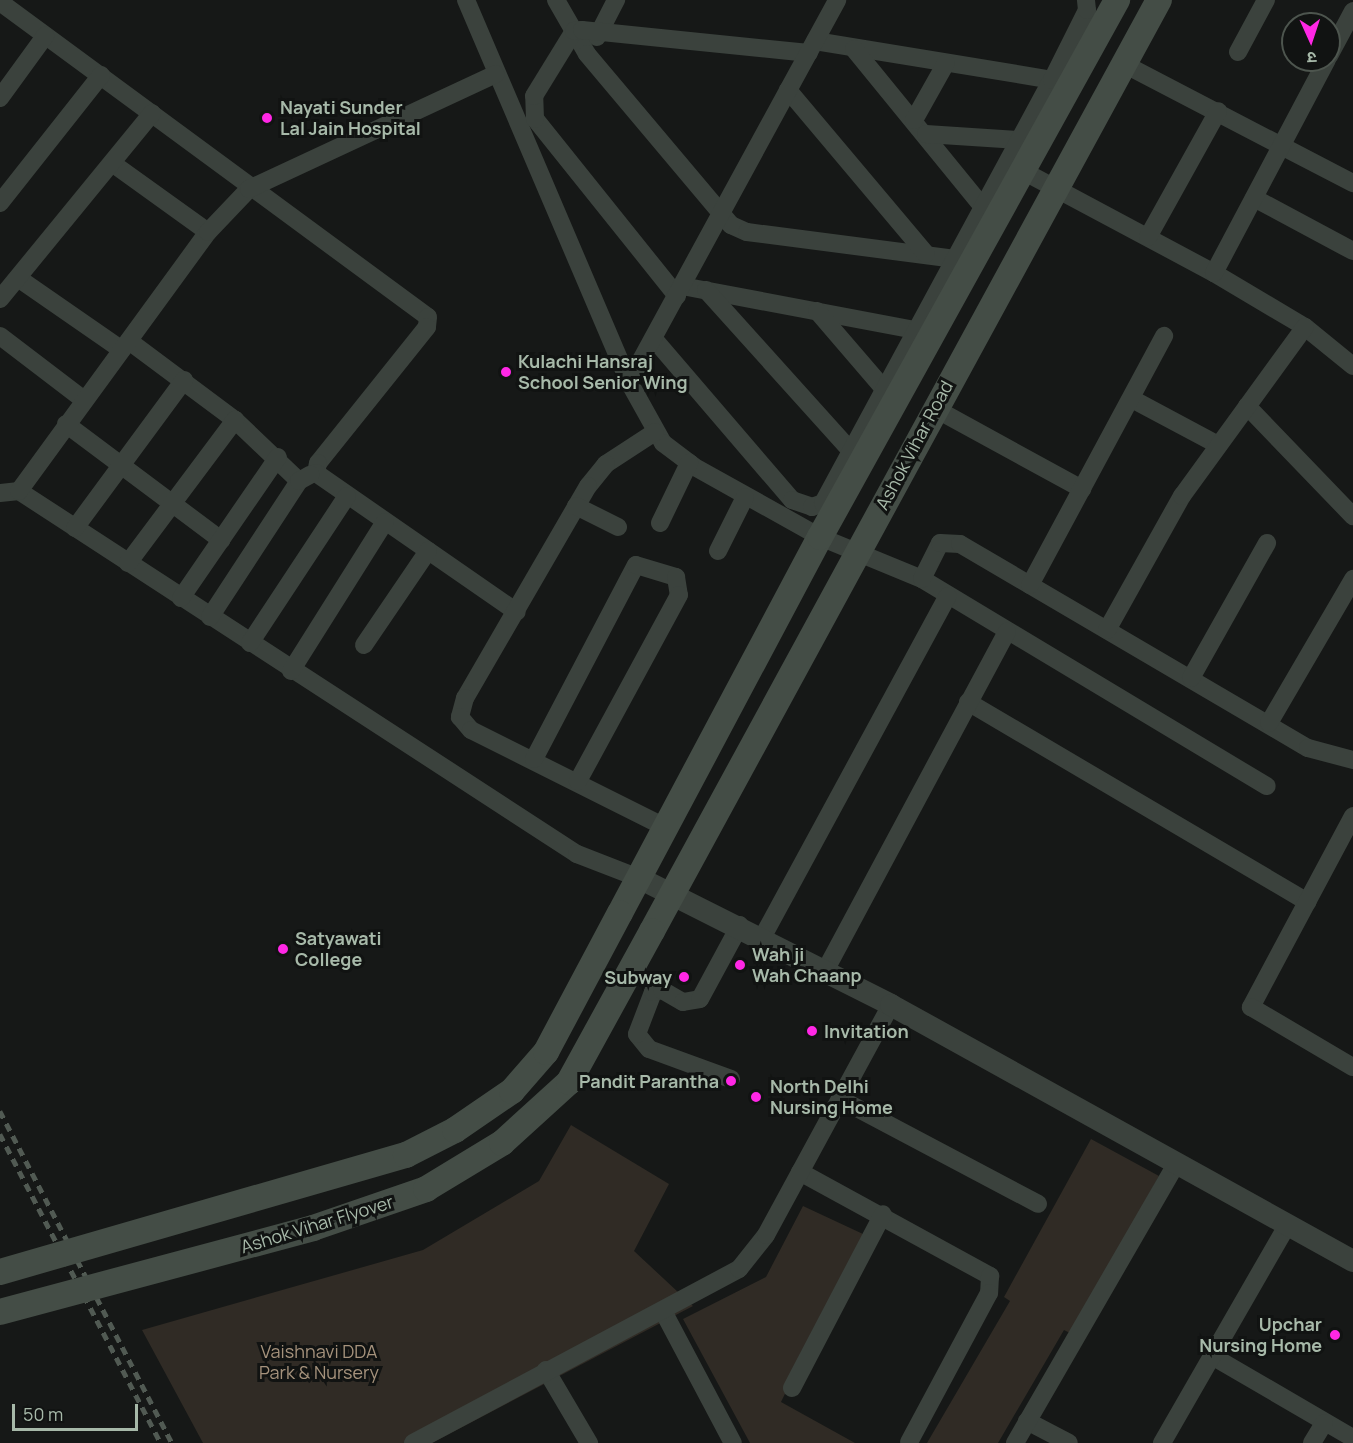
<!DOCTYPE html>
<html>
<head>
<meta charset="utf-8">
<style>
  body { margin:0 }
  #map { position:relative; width:1353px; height:1443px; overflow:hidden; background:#161817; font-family:Manrope,"Noto Sans Devanagari",sans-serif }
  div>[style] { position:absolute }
  .green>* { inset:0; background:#302b25 }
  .minor>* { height:18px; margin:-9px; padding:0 9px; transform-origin:9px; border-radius:9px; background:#3b423d }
  .tertiary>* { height:22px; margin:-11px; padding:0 11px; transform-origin:11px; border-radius:11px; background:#3b423d }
  .secondary>* { height:26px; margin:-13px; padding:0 13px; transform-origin:13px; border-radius:13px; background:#444d46 }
  .rail>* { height:4.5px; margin-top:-2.25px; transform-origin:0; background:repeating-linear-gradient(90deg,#515a53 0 8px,transparent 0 14px) }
  .secondary-bridge>* { height:26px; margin:-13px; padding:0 13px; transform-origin:13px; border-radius:13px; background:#444d46 }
  .dots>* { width:16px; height:16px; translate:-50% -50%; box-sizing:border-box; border:3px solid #111312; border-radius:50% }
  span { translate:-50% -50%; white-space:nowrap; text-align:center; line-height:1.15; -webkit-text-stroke:6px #111312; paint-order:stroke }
  .poi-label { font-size:18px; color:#a7b9a9; font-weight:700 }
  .left { translate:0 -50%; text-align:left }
  .right { translate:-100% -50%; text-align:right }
  .street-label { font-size:18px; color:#a7b9a9 }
  .park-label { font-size:18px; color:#a5927c }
  .north { position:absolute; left:1281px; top:12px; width:60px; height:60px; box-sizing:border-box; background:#111312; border:2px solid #4d554e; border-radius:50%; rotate:177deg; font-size:16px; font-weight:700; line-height:24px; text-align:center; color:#a7b9a9 }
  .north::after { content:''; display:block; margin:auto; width:21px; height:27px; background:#ff27e5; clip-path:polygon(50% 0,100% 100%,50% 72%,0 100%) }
  .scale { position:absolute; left:12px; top:1404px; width:126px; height:27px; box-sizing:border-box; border:3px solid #a7b9a9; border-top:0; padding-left:8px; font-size:18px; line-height:21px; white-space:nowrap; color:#a7b9a9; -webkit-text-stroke:4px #111312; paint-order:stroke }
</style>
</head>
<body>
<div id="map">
  <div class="green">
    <div style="clip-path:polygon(571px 1125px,669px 1184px,634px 1251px,693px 1306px,432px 1443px,203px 1443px,142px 1330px,423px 1250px,539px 1181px)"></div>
    <div style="clip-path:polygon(1091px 1139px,1159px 1176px,1072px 1334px,1064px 1330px,998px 1443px,927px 1443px,1010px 1301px,1004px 1297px)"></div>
    <div style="clip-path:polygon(803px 1206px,863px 1234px,781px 1402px,855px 1443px,750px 1443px,683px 1319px,766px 1277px)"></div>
  </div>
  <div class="minor">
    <div style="left:466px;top:0;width:415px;rotate:66.9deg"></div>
    <div style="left:629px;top:382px;width:70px;rotate:60.9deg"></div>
    <div style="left:663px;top:443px;width:38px;rotate:37deg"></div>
    <div style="left:693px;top:466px;width:145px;rotate:29.2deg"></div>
    <div style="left:820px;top:537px;width:110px;rotate:22.4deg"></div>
    <div style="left:922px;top:579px;width:402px;rotate:31deg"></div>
    <div style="left:556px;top:0;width:62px;rotate:60.1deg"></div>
    <div style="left:587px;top:54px;width:224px;rotate:49.9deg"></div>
    <div style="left:731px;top:225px;width:17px;rotate:24deg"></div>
    <div style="left:747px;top:232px;width:210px;rotate:7.4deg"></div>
    <div style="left:0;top:2px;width:531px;rotate:36.35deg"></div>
    <div style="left:428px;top:317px;width:10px;rotate:96deg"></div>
    <div style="left:427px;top:327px;width:174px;rotate:128.7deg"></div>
    <div style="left:318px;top:463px;width:10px;rotate:101deg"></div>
    <div style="left:316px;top:473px;width:244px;rotate:34.7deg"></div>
    <div style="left:597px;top:37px;width:42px;rotate:-62.8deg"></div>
    <div style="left:815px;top:41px;width:240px;rotate:9.3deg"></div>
    <div style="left:854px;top:49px;width:204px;rotate:50.8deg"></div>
    <div style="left:1238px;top:52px;width:59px;rotate:-61.7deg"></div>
    <div style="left:1329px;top:56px;width:51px;rotate:-61.9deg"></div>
    <div style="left:1124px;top:64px;width:258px;rotate:27.5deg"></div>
    <div style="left:788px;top:90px;width:214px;rotate:49.9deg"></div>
    <div style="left:0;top:98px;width:77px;rotate:-54deg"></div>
    <div style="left:914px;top:120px;width:65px;rotate:-60.7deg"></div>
    <div style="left:926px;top:134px;width:93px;rotate:3.7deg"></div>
    <div style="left:112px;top:163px;width:118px;rotate:35.7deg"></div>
    <div style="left:1023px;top:171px;width:217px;rotate:28.1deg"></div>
    <div style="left:1214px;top:273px;width:106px;rotate:30.7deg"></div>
    <div style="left:1305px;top:327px;width:62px;rotate:39.1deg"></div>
    <div style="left:1254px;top:198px;width:112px;rotate:28.2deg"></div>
    <div style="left:0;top:203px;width:163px;rotate:-51.7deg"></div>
    <div style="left:1148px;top:237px;width:144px;rotate:-60.9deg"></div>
    <div style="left:1214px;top:273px;width:241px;rotate:-62.1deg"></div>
    <div style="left:18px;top:278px;width:126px;rotate:34.7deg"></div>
    <div style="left:682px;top:286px;width:237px;rotate:10.7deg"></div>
    <div style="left:706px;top:290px;width:217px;rotate:48deg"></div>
    <div style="left:677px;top:296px;width:227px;rotate:-128.7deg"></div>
    <div style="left:535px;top:119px;width:23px;rotate:-92deg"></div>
    <div style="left:534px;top:96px;width:76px;rotate:-58.4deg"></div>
    <div style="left:574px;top:31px;width:8px;rotate:-7deg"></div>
    <div style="left:582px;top:30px;width:228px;rotate:5.8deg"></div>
    <div style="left:0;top:299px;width:240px;rotate:-50.7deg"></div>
    <div style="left:817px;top:311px;width:103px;rotate:49.3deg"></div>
    <div style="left:0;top:336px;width:106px;rotate:37.3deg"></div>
    <div style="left:654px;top:339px;width:212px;rotate:49.4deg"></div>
    <div style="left:792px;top:500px;width:21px;rotate:19deg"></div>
    <div style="left:812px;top:507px;width:12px;rotate:-20deg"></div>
    <div style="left:823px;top:503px;width:481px;rotate:-61.6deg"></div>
    <div style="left:1052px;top:80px;width:78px;rotate:-63.4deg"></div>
    <div style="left:1087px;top:10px;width:10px;rotate:-96deg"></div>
    <div style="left:129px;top:341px;width:132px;rotate:36.7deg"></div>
    <div style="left:235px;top:420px;width:88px;rotate:43.6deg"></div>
    <div style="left:629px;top:382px;width:435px;rotate:-61.4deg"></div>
    <div style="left:1132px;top:399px;width:98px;rotate:28.1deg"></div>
    <div style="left:1247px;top:406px;width:153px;rotate:46.1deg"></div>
    <div style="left:934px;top:408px;width:169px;rotate:28.7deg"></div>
    <div style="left:66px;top:424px;width:194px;rotate:36.8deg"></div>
    <div style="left:655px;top:432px;width:59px;rotate:146.9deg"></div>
    <div style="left:606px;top:464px;width:28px;rotate:129deg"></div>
    <div style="left:588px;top:486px;width:245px;rotate:120.1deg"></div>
    <div style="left:465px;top:698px;width:20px;rotate:105deg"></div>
    <div style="left:460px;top:717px;width:17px;rotate:50deg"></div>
    <div style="left:471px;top:730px;width:217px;rotate:26.6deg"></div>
    <div style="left:19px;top:491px;width:666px;rotate:33.05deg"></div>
    <div style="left:577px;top:854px;width:66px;rotate:21.2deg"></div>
    <div style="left:0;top:493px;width:19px;rotate:-6deg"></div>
    <div style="left:19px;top:491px;width:321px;rotate:-53.9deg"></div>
    <div style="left:208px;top:232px;width:59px;rotate:-46.4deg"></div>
    <div style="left:249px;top:189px;width:272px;rotate:-25deg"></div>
    <div style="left:576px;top:506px;width:47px;rotate:26.6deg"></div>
    <div style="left:660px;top:523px;width:67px;rotate:-64.2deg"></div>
    <div style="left:75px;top:528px;width:184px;rotate:-53.6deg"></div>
    <div style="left:718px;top:551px;width:60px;rotate:-63.4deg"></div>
    <div style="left:128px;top:563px;width:179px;rotate:-53.2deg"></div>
    <div style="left:922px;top:579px;width:40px;rotate:-63.4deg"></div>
    <div style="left:940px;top:543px;width:20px;rotate:3deg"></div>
    <div style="left:960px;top:544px;width:403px;rotate:30.4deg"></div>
    <div style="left:1308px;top:748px;width:47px;rotate:14.9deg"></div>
    <div style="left:1030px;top:585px;width:283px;rotate:-61.7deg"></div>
    <div style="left:181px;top:598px;width:171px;rotate:-55.5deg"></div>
    <div style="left:210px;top:617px;width:163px;rotate:-56.8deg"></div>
    <div style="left:299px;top:481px;width:13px;rotate:-29deg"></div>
    <div style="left:1107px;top:630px;width:154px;rotate:-60.8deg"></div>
    <div style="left:1182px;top:496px;width:209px;rotate:-54deg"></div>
    <div style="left:250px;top:643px;width:176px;rotate:-56.6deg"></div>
    <div style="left:364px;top:645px;width:114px;rotate:-55.8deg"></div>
    <div style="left:291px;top:671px;width:176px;rotate:-57.8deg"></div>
    <div style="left:1191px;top:678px;width:155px;rotate:-60.6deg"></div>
    <div style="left:968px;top:702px;width:394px;rotate:30.5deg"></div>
    <div style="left:1269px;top:723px;width:167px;rotate:-59.7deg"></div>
    <div style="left:534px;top:759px;width:219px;rotate:-62.3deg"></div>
    <div style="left:636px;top:565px;width:42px;rotate:16.7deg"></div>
    <div style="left:676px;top:577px;width:18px;rotate:81deg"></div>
    <div style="left:679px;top:595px;width:212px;rotate:118.5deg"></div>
    <div style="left:1353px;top:816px;width:217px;rotate:118.1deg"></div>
    <div style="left:1251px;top:1007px;width:118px;rotate:30.5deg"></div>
    <div style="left:762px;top:938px;width:389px;rotate:-61.5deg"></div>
    <div style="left:825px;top:971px;width:385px;rotate:-61.8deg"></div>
    <div style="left:731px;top:1079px;width:87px;rotate:-159.9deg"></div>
    <div style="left:649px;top:1049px;width:19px;rotate:-129deg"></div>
    <div style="left:637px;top:1034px;width:45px;rotate:-69.1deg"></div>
    <div style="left:653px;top:992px;width:9px;rotate:-13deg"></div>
    <div style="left:662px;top:990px;width:24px;rotate:30deg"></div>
    <div style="left:683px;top:1002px;width:17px;rotate:-10deg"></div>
    <div style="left:700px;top:999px;width:84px;rotate:-61.6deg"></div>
    <div style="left:840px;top:1099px;width:224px;rotate:27.9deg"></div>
    <div style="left:800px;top:1172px;width:217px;rotate:28.7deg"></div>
    <div style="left:990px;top:1276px;width:17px;rotate:93deg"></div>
    <div style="left:989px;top:1293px;width:169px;rotate:118.2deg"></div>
    <div style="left:663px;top:1311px;width:149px;rotate:62.1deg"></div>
    <div style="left:1212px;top:1356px;width:163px;rotate:30.2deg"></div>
    <div style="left:546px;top:1370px;width:85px;rotate:59.5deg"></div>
    <div style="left:792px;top:1388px;width:196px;rotate:-62.4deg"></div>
    <div style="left:1027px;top:1421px;width:47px;rotate:27.6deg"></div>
    <div style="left:413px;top:1443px;width:370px;rotate:-28.1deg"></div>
    <div style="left:739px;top:1269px;width:43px;rotate:-51.5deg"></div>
    <div style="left:766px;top:1235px;width:262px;rotate:-61.5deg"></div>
    <div style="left:1015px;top:1443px;width:324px;rotate:-60deg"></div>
    <div style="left:1162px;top:1443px;width:253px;rotate:-60.1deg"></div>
    <div style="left:1312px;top:1443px;width:23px;rotate:-59deg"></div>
  </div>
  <div class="tertiary">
    <div style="left:639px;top:878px;width:282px;rotate:26.7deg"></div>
    <div style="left:891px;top:1005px;width:528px;rotate:28.99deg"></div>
  </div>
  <div class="secondary">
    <div style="left:620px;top:913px;width:426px;rotate:-62deg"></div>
    <div style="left:820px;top:537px;width:614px;rotate:-61.05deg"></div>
    <div style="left:652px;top:931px;width:1060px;rotate:-61.43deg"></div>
  </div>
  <div class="rail">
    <div style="left:0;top:1111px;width:374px;rotate:62.6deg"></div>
    <div style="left:0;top:1134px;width:348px;rotate:62.5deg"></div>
  </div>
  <div class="secondary-bridge">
    <div style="left:0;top:1272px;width:423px;rotate:-16.1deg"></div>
    <div style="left:406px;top:1155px;width:55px;rotate:-27deg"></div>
    <div style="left:455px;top:1130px;width:69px;rotate:-34.4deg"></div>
    <div style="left:512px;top:1091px;width:52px;rotate:-48.9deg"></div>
    <div style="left:546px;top:1052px;width:157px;rotate:-62deg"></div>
    <div style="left:0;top:1312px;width:324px;rotate:-15deg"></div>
    <div style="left:313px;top:1228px;width:120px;rotate:-19deg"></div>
    <div style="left:426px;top:1189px;width:89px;rotate:-31.2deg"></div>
    <div style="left:502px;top:1143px;width:91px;rotate:-42.3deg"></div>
    <div style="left:569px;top:1082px;width:172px;rotate:-61.2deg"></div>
  </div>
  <div class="dots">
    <div style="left:267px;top:118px;background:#ff27e5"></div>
    <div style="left:506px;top:372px;background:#ff27e5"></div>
    <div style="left:283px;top:949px;background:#ff27e5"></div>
    <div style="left:740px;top:965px;background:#ff27e5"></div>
    <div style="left:684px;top:977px;background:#ff27e5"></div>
    <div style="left:812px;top:1031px;background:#ff27e5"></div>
    <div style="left:731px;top:1081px;background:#ff27e5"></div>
    <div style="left:756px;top:1097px;background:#ff27e5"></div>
    <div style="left:1335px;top:1335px;background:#ff27e5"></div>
  </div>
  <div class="poi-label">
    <span class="left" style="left:280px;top:118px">Nayati Sunder<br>Lal Jain Hospital</span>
    <span class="left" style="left:518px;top:372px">Kulachi Hansraj<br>School Senior Wing</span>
    <span class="left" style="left:295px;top:949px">Satyawati<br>College</span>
    <span class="left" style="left:752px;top:965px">Wah ji<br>Wah Chaanp</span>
    <span class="right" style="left:672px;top:977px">Subway</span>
    <span class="left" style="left:824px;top:1031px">Invitation</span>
    <span class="right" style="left:719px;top:1081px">Pandit Parantha</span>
    <span class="left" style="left:770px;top:1097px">North Delhi<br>Nursing Home</span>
    <span class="right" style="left:1322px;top:1335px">Upchar<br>Nursing Home</span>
  </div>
  <div class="street-label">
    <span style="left:914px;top:445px;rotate:-62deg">Ashok Vihar Road</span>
    <span style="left:317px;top:1224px;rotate:-17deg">Ashok Vihar Flyover</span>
  </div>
  <div class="park-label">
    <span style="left:319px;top:1362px">Vaishnavi DDA<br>Park &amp; Nursery</span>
  </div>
  <div class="north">उ</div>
  <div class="scale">50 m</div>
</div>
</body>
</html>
